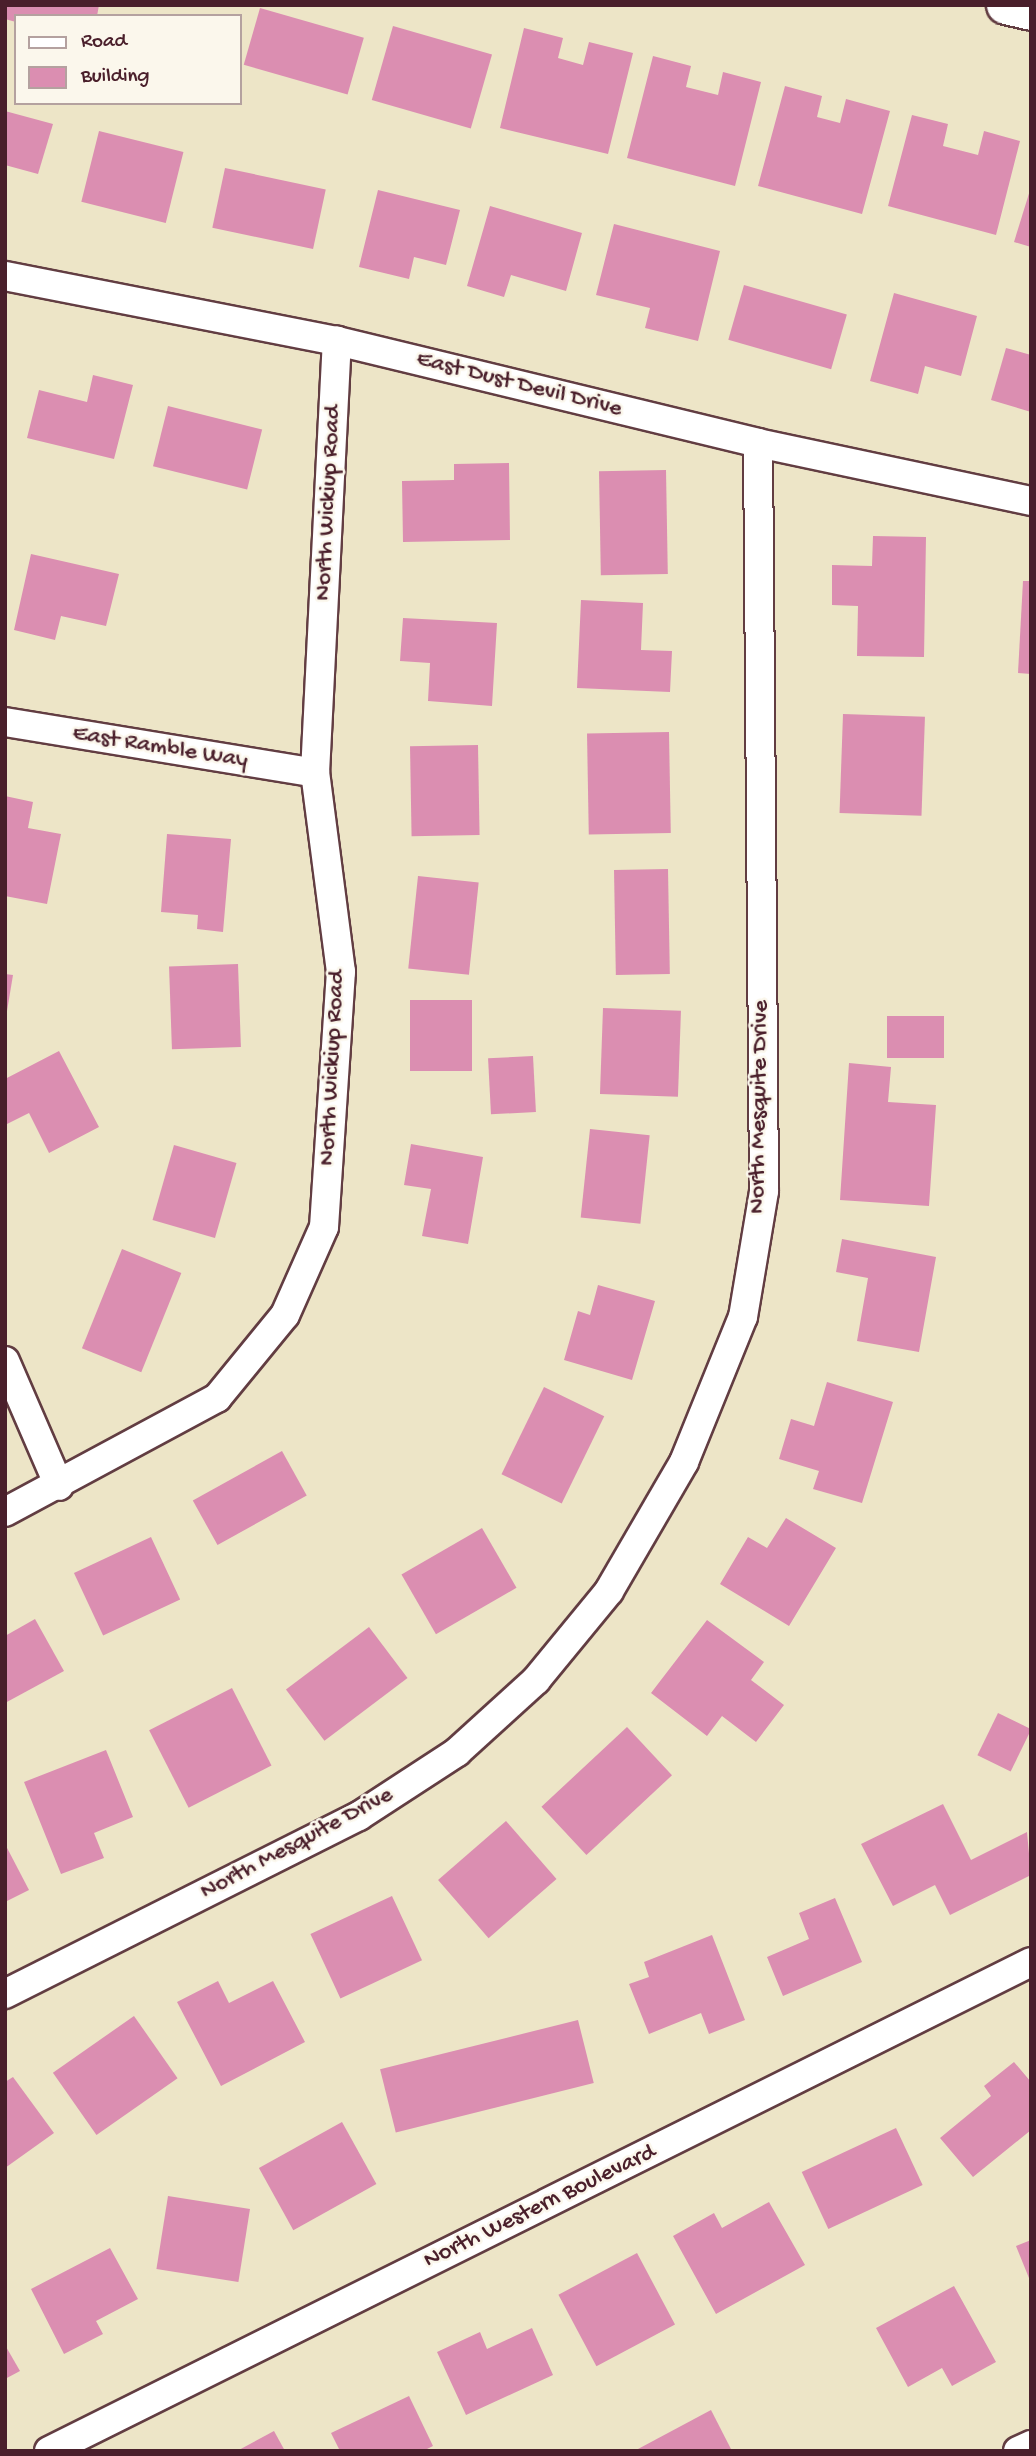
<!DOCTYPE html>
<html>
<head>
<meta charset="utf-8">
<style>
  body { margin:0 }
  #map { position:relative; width:1036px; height:2456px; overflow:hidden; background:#ede5c7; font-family:"Gochi Hand",sans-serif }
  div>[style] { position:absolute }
  .building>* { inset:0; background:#db8eb1; transform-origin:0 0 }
  .roads { filter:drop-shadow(2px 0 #623d42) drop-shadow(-2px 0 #623d42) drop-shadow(0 2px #623d42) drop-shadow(0 -2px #623d42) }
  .street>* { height:28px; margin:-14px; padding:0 14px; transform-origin:14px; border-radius:14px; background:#fff }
  .secondary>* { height:38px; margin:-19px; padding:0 19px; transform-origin:19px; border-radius:19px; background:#fff }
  span { translate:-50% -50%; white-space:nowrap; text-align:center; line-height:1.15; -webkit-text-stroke:5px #fbf7ec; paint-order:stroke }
  .street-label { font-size:24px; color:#4a1f2b }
  .frame { position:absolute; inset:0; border:7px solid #4a1f2b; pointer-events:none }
  .legend { position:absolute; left:14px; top:14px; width:228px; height:91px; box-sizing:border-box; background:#fbf7ec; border:2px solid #b4a19f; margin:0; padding:9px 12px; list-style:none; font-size:21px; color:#4a1f2b }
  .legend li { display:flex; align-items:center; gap:14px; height:35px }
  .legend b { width:35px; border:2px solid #b4a19f }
</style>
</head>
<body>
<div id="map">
  <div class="building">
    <div style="clip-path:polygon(5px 5px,99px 5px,97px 16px,16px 16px,16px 22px,5px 19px)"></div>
    <div style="left:260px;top:8px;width:108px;height:59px;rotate:16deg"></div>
    <div style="left:393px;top:26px;width:103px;height:77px;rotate:16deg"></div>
    <div style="clip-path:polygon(524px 28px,563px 38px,558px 58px,583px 65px,589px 42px,633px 53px,608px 154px,500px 128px)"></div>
    <div style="clip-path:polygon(653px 56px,691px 66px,686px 87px,718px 95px,723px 72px,761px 82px,735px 186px,627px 158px)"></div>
    <div style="clip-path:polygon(785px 86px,822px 96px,817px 117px,840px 123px,846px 99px,890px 111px,862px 214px,758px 186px)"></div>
    <div style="clip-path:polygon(5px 111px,53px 124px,38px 174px,5px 165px)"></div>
    <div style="clip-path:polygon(912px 115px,948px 124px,943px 146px,978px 155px,984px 131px,1020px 141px,996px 235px,888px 206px)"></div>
    <div style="left:99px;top:131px;width:87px;height:73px;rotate:14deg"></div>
    <div style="left:225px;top:168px;width:103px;height:61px;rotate:12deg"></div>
    <div style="clip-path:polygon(1031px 187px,1031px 247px,1014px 242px)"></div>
    <div style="clip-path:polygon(378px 190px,460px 210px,446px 265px,414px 257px,409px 279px,359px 267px)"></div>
    <div style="clip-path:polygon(490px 206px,582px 233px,566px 291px,511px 275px,504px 297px,467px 286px)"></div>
    <div style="clip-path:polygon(614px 224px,720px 251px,698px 341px,645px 328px,650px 308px,596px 295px)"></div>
    <div style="left:744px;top:285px;width:107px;height:57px;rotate:16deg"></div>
    <div style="clip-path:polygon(894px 293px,977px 316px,961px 376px,925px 366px,918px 394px,870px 381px)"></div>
    <div style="clip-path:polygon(1006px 348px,1031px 355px,1031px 412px,991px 400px)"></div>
    <div style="clip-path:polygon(93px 375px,133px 385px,114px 459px,27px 438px,39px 390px,87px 402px)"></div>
    <div style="left:168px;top:406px;width:97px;height:62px;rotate:14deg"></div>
    <div style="clip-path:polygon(509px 463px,510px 540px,403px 542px,402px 481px,454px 480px,454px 464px)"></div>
    <div style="left:666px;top:470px;width:104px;height:67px;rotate:89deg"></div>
    <div style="clip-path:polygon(873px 536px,926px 537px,924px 657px,857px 656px,858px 606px,832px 605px,832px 565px,872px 566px)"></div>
    <div style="clip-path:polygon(31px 554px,119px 574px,106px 626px,61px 616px,55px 640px,14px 630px)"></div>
    <div style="clip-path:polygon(1023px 581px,1031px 581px,1031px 674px,1018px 673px)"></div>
    <div style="clip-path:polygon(581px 600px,643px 603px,641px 650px,672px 651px,670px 692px,577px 688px)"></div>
    <div style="clip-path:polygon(403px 618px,497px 623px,492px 706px,428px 701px,430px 663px,400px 661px)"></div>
    <div style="left:843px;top:714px;width:82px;height:99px;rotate:2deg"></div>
    <div style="left:669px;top:732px;width:101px;height:82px;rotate:89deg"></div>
    <div style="left:478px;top:745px;width:90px;height:68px;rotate:89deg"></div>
    <div style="clip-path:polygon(5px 796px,33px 802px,28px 828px,61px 834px,47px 904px,5px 896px)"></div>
    <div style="clip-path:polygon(167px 834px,231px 839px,223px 932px,197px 929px,198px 915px,161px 912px)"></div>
    <div style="left:668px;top:869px;width:105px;height:54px;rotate:89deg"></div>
    <div style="left:418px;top:876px;width:61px;height:93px;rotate:6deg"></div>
    <div style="left:238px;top:964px;width:83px;height:69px;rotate:88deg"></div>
    <div style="clip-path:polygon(5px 974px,13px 975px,7px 1011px,5px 1011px)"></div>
    <div style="left:410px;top:1000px;width:62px;height:71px"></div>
    <div style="left:603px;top:1008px;width:78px;height:86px;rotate:2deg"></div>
    <div style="left:944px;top:1016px;width:42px;height:57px;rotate:90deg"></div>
    <div style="clip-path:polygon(59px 1051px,99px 1127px,49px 1153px,29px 1113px,5px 1125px,5px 1079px)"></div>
    <div style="left:533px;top:1056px;width:56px;height:45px;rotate:87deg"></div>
    <div style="clip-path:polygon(849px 1063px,891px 1067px,888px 1102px,936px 1105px,929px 1206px,840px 1200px)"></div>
    <div style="left:590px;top:1129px;width:60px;height:89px;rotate:6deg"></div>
    <div style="clip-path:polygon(411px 1144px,483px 1157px,468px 1244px,422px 1236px,431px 1189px,404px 1185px)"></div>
    <div style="left:174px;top:1145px;width:65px;height:78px;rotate:16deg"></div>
    <div style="clip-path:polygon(842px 1239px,936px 1257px,919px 1352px,857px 1341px,868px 1278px,836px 1272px)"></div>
    <div style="left:122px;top:1249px;width:64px;height:107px;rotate:22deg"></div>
    <div style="clip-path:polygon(598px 1285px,655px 1301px,632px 1380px,564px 1360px,578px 1311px,590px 1315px)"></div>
    <div style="clip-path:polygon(827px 1382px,893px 1402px,862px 1503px,813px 1489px,819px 1471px,779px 1459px,791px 1419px,814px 1426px)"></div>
    <div style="left:544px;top:1387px;width:67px;height:97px;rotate:26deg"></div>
    <div style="left:282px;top:1451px;width:51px;height:102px;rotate:61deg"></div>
    <div style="clip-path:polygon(786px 1518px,836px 1548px,789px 1626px,720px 1584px,748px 1537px,767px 1548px)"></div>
    <div style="left:482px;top:1528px;width:69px;height:93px;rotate:60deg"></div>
    <div style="left:151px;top:1537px;width:69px;height:85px;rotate:65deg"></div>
    <div style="clip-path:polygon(35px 1619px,64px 1671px,5px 1703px,5px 1636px)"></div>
    <div style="clip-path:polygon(707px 1620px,764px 1662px,751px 1680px,784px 1705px,756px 1742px,722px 1716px,707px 1736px,651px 1693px)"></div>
    <div style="left:369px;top:1627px;width:64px;height:104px;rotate:53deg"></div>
    <div style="left:232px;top:1688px;width:87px;height:93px;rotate:63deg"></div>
    <div style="left:998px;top:1713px;width:37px;height:47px;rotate:26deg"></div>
    <div style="left:627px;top:1727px;width:66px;height:117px;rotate:47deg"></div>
    <div style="clip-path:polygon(106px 1750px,133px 1817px,94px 1833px,104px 1858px,61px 1874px,24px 1782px)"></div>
    <div style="clip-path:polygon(943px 1804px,971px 1860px,1027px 1832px,1031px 1875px,950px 1915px,935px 1885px,893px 1906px,861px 1844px)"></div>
    <div style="left:506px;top:1821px;width:77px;height:90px;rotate:49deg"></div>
    <div style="clip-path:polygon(5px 1844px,29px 1890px,5px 1902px)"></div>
    <div style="left:392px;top:1896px;width:71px;height:90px;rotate:65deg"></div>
    <div style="clip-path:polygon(835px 1898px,862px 1962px,783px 1996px,767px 1957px,809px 1939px,799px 1913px)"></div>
    <div style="clip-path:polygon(712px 1935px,745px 2020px,709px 2034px,701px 2013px,649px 2034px,629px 1984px,649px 1977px,644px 1962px)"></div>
    <div style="clip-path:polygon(218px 1981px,229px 2003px,273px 1981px,305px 2042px,221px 2086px,177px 2002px)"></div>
    <div style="left:134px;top:2016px;width:76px;height:99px;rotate:55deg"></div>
    <div style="left:578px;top:2020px;width:65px;height:204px;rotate:76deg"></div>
    <div style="clip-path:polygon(1014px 2062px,1031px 2082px,1031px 2130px,973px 2177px,940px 2138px,991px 2096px,984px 2086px)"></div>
    <div style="clip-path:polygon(13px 2077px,54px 2133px,5px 2168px,5px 2082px)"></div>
    <div style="left:342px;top:2122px;width:71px;height:95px;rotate:61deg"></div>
    <div style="left:896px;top:2128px;width:63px;height:104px;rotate:65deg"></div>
    <div style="left:168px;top:2196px;width:83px;height:74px;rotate:9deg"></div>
    <div style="clip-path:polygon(769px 2202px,805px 2265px,716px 2314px,673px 2236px,714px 2213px,722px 2228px)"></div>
    <div style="clip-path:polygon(1031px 2240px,1031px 2283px,1016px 2246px)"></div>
    <div style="clip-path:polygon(110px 2248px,138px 2299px,96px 2321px,103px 2334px,64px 2354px,31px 2289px)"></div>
    <div style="left:637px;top:2253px;width:81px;height:89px;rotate:62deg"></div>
    <div style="clip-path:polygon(954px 2286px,996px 2362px,952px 2386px,942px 2368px,908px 2387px,876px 2328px)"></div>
    <div style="clip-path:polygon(532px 2328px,553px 2375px,466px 2415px,437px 2352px,480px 2332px,487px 2349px)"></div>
    <div style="clip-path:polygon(5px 2345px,20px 2371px,5px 2379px)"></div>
    <div style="clip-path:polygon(409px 2396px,433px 2446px,423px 2451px,340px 2451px,331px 2433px)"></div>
    <div style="clip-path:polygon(711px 2410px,732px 2451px,639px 2451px,638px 2449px)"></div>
    <div style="clip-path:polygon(274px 2431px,285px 2451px,237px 2451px)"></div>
  </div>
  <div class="roads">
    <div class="street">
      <div style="left:5px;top:276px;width:338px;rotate:11.1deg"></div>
      <div style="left:337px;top:341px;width:433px;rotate:13.6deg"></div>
      <div style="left:758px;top:443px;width:279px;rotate:12deg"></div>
      <div style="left:5px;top:722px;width:314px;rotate:9.3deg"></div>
      <div style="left:5px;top:1361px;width:136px;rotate:66.6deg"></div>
      <div style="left:5px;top:1512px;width:241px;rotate:-28.3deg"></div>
      <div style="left:217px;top:1398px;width:107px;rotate:-50.7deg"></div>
      <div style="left:285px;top:1315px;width:96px;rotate:-66.1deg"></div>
      <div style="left:324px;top:1227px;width:256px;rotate:-86.2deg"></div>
      <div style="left:341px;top:972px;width:201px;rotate:-97.4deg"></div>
      <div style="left:315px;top:773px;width:433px;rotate:-87.1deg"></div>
      <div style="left:5px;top:1994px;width:396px;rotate:-26.7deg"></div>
      <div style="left:359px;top:1816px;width:117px;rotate:-33.1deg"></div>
      <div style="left:457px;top:1752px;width:107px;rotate:-42.3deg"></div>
      <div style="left:536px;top:1680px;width:115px;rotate:-50.6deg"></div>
      <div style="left:609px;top:1591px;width:149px;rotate:-59.8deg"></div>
      <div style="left:684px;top:1462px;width:157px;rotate:-67.9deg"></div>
      <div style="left:743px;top:1317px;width:128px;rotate:-80.5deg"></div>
      <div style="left:764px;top:1191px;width:748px;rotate:-90.46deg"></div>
      <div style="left:49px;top:2451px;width:1097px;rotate:-26.47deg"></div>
      <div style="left:1018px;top:2451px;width:14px;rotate:-25deg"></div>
    </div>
    <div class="secondary">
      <div style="left:1006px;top:5px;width:26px;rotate:13deg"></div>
    </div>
  </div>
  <div class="street-label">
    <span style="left:519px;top:385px;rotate:14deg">East Dust Devil Drive</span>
    <span style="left:329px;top:503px;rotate:-87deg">North Wickiup Road</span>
    <span style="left:160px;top:748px;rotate:9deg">East Ramble Way</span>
    <span style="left:333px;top:1068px;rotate:-87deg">North Wickiup Road</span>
    <span style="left:760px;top:1107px;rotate:-89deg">North Mesquite Drive</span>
    <span style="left:297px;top:1844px;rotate:-28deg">North Mesquite Drive</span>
    <span style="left:540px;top:2207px;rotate:-26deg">North Western Boulevard</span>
  </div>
  <div class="frame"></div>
  <ul class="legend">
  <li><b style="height:9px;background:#fff"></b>Road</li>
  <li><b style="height:19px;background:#db8eb1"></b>Building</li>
  </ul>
</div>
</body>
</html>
